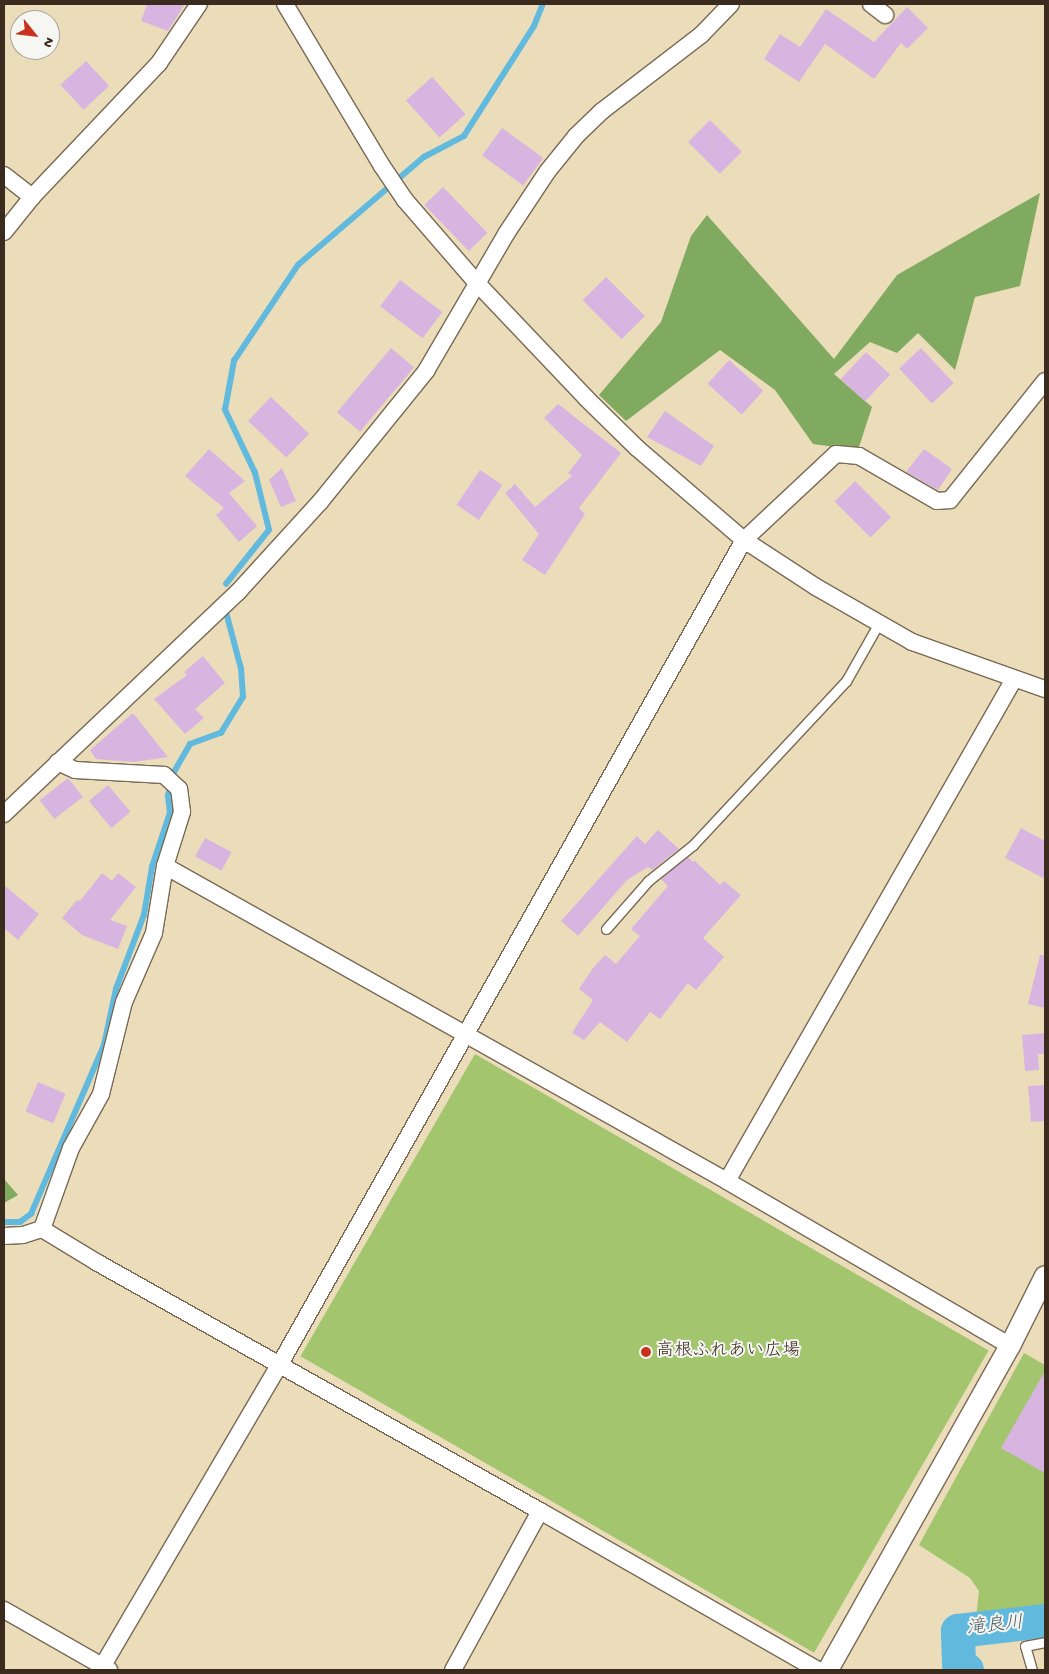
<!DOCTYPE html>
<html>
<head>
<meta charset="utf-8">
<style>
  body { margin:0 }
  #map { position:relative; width:1049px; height:1674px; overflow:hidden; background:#ebddba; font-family:"Gochi Hand","Klee One",sans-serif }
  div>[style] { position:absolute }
  .green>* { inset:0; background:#a2c56e; transform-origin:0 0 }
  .forest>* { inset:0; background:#81aa61 }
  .stream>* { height:5.5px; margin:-2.75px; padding:0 2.75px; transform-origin:2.75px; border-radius:2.75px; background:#61bade }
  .river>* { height:34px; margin:-17px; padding:0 17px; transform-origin:17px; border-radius:17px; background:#61bade }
  .building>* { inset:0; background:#d8b5e0; transform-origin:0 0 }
  .roads { filter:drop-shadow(1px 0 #796955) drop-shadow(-1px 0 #796955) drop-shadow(0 1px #796955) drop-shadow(0 -1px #796955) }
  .service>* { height:9px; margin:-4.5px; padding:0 4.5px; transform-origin:4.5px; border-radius:4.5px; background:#fff }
  .minor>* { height:16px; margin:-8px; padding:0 8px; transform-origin:8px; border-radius:8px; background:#fff }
  .tertiary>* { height:20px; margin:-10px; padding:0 10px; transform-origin:10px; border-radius:10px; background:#fff }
  .dots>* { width:14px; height:14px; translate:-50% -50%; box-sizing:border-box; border:2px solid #f6f6f2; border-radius:50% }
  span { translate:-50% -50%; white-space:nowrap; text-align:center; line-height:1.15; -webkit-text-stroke:4px #f6f6f2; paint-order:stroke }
  .poi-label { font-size:18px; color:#3b2a1e }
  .left { translate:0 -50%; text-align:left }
  .water-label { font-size:19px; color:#485c61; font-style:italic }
  .frame { position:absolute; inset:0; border:5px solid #3b2a1e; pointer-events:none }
  .north { position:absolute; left:10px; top:10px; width:50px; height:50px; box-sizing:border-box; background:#f6f6f2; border:1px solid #aba49d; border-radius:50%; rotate:119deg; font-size:14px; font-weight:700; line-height:20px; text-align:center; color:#3b2a1e }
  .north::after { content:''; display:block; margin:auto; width:18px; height:22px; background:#c8321e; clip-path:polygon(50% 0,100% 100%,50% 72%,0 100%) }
</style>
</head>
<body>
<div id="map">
  <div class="green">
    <div style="left:475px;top:1054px;width:593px;height:349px;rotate:30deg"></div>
    <div style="clip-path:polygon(1024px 1353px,1045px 1365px,1045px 1616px,1037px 1619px,976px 1617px,979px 1591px,970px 1578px,919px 1545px)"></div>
  </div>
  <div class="forest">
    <div style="clip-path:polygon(1040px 193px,1020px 286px,975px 297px,955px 370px,918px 333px,897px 353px,870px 342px,834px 374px,872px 407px,858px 450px,813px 444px,775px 390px,720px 350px,626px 421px,599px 395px,661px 322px,691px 236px,707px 215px,834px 359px,897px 275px)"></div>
    <div style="clip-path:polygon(4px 1179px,18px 1195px,4px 1203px)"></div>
  </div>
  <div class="stream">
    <div style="left:226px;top:584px;width:69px;rotate:-51.5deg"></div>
    <div style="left:269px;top:530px;width:59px;rotate:-103.8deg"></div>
    <div style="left:255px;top:473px;width:70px;rotate:-115.5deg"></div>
    <div style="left:225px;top:410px;width:50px;rotate:-79.6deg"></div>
    <div style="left:234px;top:361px;width:115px;rotate:-56.3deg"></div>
    <div style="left:298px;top:265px;width:166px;rotate:-40.6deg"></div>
    <div style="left:424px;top:157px;width:45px;rotate:-27.7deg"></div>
    <div style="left:464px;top:136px;width:130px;rotate:-57.5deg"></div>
    <div style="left:534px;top:26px;width:24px;rotate:-68deg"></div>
    <div style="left:4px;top:1222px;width:16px"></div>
    <div style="left:20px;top:1222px;width:14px;rotate:-36deg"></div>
    <div style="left:31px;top:1214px;width:184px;rotate:-66.6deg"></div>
    <div style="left:104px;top:1045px;width:57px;rotate:-77.9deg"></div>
    <div style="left:116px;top:989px;width:79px;rotate:-69.3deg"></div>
    <div style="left:144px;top:915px;width:49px;rotate:-80.5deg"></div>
    <div style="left:152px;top:867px;width:57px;rotate:-71.6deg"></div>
    <div style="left:170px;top:813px;width:17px;rotate:-97deg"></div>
    <div style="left:168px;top:796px;width:25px;rotate:-76deg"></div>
    <div style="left:174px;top:772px;width:32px;rotate:-60deg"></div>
    <div style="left:190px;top:744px;width:33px;rotate:-20deg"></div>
    <div style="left:221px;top:733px;width:42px;rotate:-58.6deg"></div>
    <div style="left:243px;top:697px;width:28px;rotate:-94deg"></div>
    <div style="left:241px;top:669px;width:55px;rotate:-104.8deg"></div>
  </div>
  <div class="river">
    <div style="left:967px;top:1670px;width:10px;rotate:-143deg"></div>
    <div style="left:959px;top:1664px;width:33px;rotate:-92deg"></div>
    <div style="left:958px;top:1631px;width:88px;rotate:-6.6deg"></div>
  </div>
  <div class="building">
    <div style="clip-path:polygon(147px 4px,185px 4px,168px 31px,141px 21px)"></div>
    <div style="clip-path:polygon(907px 7px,928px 28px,907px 49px,901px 43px,874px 79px,825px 44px,799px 82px,764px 59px,780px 34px,800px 47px,826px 9px,874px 42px)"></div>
    <div style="left:86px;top:61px;width:34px;height:35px;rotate:47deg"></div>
    <div style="left:432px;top:77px;width:50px;height:35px;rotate:48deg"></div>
    <div style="left:710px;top:120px;width:45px;height:31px;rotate:45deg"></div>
    <div style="left:502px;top:128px;width:51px;height:34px;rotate:36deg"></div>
    <div style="left:443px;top:187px;width:64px;height:26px;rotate:46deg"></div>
    <div style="left:606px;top:277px;width:55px;height:33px;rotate:45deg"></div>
    <div style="left:400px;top:280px;width:53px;height:33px;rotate:37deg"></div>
    <div style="left:391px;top:348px;width:30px;height:84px;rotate:40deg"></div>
    <div style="left:921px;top:348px;width:48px;height:30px;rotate:47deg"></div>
    <div style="left:866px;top:352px;width:33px;height:37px;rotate:43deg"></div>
    <div style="left:729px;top:360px;width:46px;height:32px;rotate:42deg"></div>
    <div style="left:271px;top:397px;width:53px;height:33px;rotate:44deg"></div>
    <div style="clip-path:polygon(558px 404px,621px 453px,579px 508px,585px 514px,545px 575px,522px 560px,539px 534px,505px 493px,515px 484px,535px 507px,572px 476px,568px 473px,582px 455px,544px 418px)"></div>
    <div style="clip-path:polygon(665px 411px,714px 446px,701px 466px,647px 437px)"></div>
    <div style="clip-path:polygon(209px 449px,245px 481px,229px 493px,257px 526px,239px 542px,216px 515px,224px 508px,185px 476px)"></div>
    <div style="clip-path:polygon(924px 449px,952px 469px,938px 490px,906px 472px)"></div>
    <div style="clip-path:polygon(282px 468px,296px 501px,281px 507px,269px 480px)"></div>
    <div style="left:480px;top:470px;width:27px;height:42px;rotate:34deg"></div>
    <div style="left:855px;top:481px;width:51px;height:29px;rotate:45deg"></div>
    <div style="clip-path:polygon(203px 656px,225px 683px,195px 709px,204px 718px,185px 734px,154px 699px,187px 675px,184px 672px)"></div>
    <div style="clip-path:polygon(133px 713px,168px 757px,134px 762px,96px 759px,90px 750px)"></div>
    <div style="left:68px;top:778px;width:24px;height:36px;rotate:52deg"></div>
    <div style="left:108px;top:785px;width:35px;height:25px;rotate:50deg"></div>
    <div style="clip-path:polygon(1021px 828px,1045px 841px,1045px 879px,1005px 858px)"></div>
    <div style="clip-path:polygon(658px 830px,679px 849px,652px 870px,648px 867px,627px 880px,578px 936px,561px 921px,637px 836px,645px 844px)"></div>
    <div style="left:205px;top:838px;width:30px;height:21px;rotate:28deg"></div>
    <div style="clip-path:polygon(688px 857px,693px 862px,695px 861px,720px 885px,724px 881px,741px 895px,703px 938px,724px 957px,696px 990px,688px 983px,660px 1019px,650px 1012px,627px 1042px,600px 1022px,584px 1040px,572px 1033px,593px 1000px,579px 989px,593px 968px,605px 955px,616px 964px,640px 936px,631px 929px,668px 886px,661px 879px)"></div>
    <div style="clip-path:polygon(102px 873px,112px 881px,118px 873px,136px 887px,110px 920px,127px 926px,118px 949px,82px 935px,62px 918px,77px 900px,80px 901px)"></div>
    <div style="clip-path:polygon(4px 885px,39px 914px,18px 940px,4px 928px)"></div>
    <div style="clip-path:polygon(1040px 955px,1045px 955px,1045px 1008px,1028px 1004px)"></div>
    <div style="clip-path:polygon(1045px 1033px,1045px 1054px,1038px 1054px,1039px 1070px,1025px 1071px,1022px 1035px)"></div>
    <div style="left:38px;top:1082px;width:30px;height:32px;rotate:23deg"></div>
    <div style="clip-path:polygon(1045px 1085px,1045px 1121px,1031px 1122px,1028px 1086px)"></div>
    <div style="clip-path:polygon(1045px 1371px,1045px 1473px,1001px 1448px)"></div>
  </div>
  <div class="roads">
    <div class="service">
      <div style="left:606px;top:929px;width:64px;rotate:-48.8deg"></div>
      <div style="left:648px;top:881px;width:58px;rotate:-38.7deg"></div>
      <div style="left:693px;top:845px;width:224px;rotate:-47deg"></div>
      <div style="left:846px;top:681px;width:67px;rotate:-60.4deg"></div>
      <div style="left:1032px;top:1670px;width:25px;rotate:-106deg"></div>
      <div style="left:1025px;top:1646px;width:20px;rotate:-11deg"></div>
    </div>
    <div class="minor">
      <div style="left:285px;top:4px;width:189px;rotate:59.1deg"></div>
      <div style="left:382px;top:166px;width:41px;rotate:55.9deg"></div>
      <div style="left:405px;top:200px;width:108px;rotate:49.1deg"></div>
      <div style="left:476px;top:282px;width:160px;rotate:46.5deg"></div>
      <div style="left:586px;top:398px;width:71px;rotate:44.4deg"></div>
      <div style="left:637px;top:448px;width:141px;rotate:40.7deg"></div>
      <div style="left:744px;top:540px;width:86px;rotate:33.1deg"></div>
      <div style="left:816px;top:587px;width:111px;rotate:29.8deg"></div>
      <div style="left:912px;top:642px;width:141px;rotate:19.5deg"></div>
      <div style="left:871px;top:4px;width:18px;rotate:38deg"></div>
      <div style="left:4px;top:175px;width:36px;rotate:38deg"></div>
      <div style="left:4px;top:232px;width:45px;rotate:-51.3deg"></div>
      <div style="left:32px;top:197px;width:185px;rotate:-46.5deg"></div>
      <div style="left:159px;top:63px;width:71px;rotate:-55.9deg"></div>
      <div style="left:4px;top:814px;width:323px;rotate:-43.5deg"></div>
      <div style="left:238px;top:592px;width:122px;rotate:-47.7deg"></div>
      <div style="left:320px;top:502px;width:169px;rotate:-51deg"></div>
      <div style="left:426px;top:371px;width:159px;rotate:-59.7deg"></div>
      <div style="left:506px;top:234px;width:74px;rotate:-56.5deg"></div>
      <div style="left:547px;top:172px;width:46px;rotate:-51.1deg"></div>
      <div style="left:576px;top:136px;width:36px;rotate:-44deg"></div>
      <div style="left:602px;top:111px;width:125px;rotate:-37.5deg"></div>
      <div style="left:701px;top:35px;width:43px;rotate:-45.9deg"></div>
      <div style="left:165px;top:866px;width:644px;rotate:29.27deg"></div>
      <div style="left:727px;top:1181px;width:328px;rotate:30.2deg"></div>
      <div style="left:727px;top:1181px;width:578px;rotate:-60.24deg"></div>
      <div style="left:42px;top:1229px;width:66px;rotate:31.3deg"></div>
      <div style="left:98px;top:1263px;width:507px;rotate:29.3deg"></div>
      <div style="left:540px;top:1511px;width:320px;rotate:29.8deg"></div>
      <div style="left:4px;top:1236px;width:19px;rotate:-3deg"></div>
      <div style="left:23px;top:1235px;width:20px;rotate:-18deg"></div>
      <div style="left:42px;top:1229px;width:86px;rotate:-70.3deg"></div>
      <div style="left:71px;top:1148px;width:62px;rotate:-60.9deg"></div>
      <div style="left:101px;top:1094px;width:95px;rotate:-76deg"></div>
      <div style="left:124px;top:1002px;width:75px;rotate:-66.5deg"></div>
      <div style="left:154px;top:933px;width:68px;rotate:-80.7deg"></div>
      <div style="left:165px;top:866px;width:57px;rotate:-72.5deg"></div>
      <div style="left:182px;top:812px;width:23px;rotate:-97deg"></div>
      <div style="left:179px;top:789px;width:21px;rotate:-137deg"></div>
      <div style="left:164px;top:775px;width:89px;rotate:-176.8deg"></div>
      <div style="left:75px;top:770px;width:19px;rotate:-155deg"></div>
      <div style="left:4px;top:1610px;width:121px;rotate:29.7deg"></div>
      <div style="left:102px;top:1667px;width:351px;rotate:-59.6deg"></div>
      <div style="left:280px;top:1364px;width:946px;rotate:-60.62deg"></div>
      <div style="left:744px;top:540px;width:126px;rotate:-43.1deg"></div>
      <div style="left:836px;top:454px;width:23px;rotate:5deg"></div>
      <div style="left:859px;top:456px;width:90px;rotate:30deg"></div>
      <div style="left:937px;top:501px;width:13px;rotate:-4deg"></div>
      <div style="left:950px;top:500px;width:152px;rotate:-51.4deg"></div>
      <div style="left:453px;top:1670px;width:181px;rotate:-61.3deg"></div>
    </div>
    <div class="tertiary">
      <div style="left:828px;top:1670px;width:372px;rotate:-60.7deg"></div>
      <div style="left:1010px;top:1346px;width:78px;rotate:-63.4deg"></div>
    </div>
  </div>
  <div class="dots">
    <div style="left:646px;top:1352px;background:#c8321e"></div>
  </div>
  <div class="poi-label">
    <span class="left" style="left:656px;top:1352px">高根ふれあい広場</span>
  </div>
  <div class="water-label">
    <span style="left:995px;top:1627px;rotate:-6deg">滝良川</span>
  </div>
  <div class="frame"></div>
  <div class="north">N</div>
</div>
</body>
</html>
